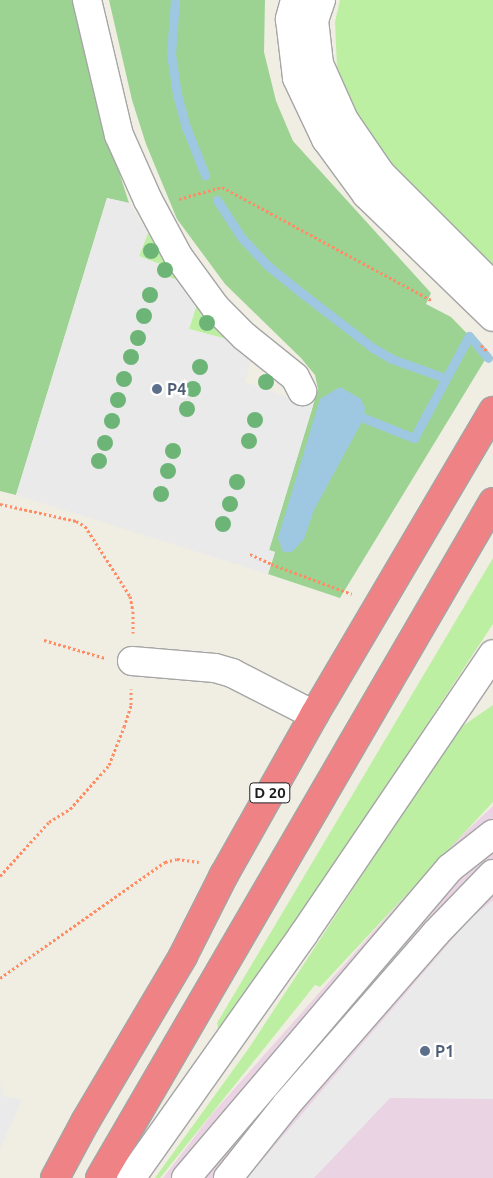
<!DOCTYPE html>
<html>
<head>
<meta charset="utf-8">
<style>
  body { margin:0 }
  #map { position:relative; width:493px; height:1178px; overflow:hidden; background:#f0ede2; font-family:Ubuntu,sans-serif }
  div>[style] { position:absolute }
  .industrial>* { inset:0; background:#ead3e2 }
  .grass>* { inset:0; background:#bdefa3 }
  .forest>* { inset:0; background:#9cd393 }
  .parking>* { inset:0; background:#eaeaea }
  .water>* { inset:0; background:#9ec8e2 }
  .stream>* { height:9px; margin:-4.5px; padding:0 4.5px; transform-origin:4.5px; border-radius:4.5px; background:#9ec8e2 }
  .path>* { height:3px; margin-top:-1.5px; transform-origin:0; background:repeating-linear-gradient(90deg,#ff8c64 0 2.5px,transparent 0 5px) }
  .roads { filter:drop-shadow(1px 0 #a5a5a5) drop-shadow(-1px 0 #a5a5a5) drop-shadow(0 1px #a5a5a5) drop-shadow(0 -1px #a5a5a5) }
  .minor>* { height:28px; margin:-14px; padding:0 14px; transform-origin:14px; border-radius:14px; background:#fff }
  .highway>* { height:28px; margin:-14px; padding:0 14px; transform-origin:14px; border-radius:14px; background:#ef8285 }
  .trees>* { width:16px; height:16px; margin:-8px; border-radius:50%; background:#6db577 }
  .dots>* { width:14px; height:14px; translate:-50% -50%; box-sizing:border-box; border:2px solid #fff; border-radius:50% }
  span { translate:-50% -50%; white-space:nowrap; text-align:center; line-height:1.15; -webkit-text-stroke:5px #fff; paint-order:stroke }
  .shield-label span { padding:1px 4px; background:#fff; border:1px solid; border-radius:4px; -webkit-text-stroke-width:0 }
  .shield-label { font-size:15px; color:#1e1e1e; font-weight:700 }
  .service-label { font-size:16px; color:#4e5e75; font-weight:700 }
  .left { translate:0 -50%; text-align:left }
</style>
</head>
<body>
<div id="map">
  <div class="industrial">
    <div style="clip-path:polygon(493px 806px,493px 1178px,163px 1178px,212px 1114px,442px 854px)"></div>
  </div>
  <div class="grass">
    <div style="clip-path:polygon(340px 0,493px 0,493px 272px,400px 179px,359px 118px,337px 67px,335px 22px)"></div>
    <div style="clip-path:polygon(148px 233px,177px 280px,158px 273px,139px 256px)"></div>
    <div style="clip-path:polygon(197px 304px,230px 340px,189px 329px)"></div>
    <div style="clip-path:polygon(493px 558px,493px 624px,266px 969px,221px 1029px,218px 1028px,217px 1023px)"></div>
    <div style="clip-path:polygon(493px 705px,493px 802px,320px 987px,315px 985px,160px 1178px,155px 1178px,249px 1048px,457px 730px)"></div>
  </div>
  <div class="forest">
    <div style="clip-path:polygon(0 0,73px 0,94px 94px,129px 203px,107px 198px,16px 495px,0 491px)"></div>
    <div style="clip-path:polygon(109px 0,265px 0,264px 52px,276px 101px,293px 141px,431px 293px,426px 304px,451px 317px,488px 355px,340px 598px,268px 574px,275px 552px,269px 550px,318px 389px,315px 375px,301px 358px,225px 284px,177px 219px,146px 144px,132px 100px)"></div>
  </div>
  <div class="parking">
    <div style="clip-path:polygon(107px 198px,129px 203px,148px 233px,139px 256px,160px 264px,158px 273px,177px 280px,197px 304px,189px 329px,230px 340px,251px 361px,245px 382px,313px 406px,269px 550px,275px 552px,268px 574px,16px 495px)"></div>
    <div style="clip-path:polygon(493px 900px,493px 1099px,390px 1098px,314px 1178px,247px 1178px,468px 921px)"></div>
    <div style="clip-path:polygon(0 1082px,3px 1096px,22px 1100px,0 1149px)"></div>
  </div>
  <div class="water">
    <div style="clip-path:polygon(340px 387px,361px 399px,365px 408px,364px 418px,314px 510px,304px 539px,292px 552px,283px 552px,278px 538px,320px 399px)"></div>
  </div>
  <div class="stream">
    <div style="left:175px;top:0;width:54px;rotate:94.2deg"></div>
    <div style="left:171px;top:54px;width:40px;rotate:81.5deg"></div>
    <div style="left:177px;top:94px;width:34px;rotate:75deg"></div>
    <div style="left:186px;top:127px;width:52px;rotate:68.4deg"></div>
    <div style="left:217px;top:200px;width:44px;rotate:57deg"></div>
    <div style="left:241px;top:237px;width:38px;rotate:47deg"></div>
    <div style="left:267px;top:265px;width:46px;rotate:38.9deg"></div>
    <div style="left:303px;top:294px;width:88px;rotate:37.6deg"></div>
    <div style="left:373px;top:348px;width:22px;rotate:30deg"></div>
    <div style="left:392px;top:359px;width:56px;rotate:19.7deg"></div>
    <div style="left:364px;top:418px;width:54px;rotate:21.8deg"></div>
    <div style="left:414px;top:438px;width:116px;rotate:-61.7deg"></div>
    <div style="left:469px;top:336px;width:29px;rotate:49deg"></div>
  </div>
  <div class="path">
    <div style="left:179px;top:199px;width:45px;rotate:-15.6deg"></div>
    <div style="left:222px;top:187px;width:240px;rotate:28.4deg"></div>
    <div style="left:481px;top:345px;width:10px;rotate:45deg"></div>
    <div style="left:0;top:504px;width:78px;rotate:12.6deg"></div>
    <div style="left:76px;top:521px;width:10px;rotate:29deg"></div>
    <div style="left:85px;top:526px;width:83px;rotate:57.3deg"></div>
    <div style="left:130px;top:596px;width:15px;rotate:79deg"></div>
    <div style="left:133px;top:611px;width:22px;rotate:90deg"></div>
    <div style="left:250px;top:554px;width:23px;rotate:25deg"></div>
    <div style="left:271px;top:564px;width:86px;rotate:20.3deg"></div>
    <div style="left:44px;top:640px;width:64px;rotate:16.4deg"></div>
    <div style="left:0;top:876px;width:73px;rotate:-47.8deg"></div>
    <div style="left:49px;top:822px;width:25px;rotate:-32deg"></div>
    <div style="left:70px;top:809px;width:59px;rotate:-48.4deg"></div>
    <div style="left:109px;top:765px;width:41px;rotate:-68.5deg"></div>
    <div style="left:124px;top:727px;width:23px;rotate:-72deg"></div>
    <div style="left:131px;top:705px;width:16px;rotate:-90deg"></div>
    <div style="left:0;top:978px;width:202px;rotate:-35.1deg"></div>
    <div style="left:165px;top:862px;width:12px;rotate:-14deg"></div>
    <div style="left:177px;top:859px;width:22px;rotate:8deg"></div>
  </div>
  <div class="roads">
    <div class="minor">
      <div style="left:87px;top:0;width:139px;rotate:76.7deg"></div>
      <div style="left:119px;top:135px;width:71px;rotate:66deg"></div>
      <div style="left:148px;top:200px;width:64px;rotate:61.8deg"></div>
      <div style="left:178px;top:256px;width:64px;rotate:53.8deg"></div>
      <div style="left:216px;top:308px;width:40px;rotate:45deg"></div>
      <div style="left:244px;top:336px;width:65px;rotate:38.8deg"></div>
      <div style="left:295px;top:377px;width:16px;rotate:63deg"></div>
      <div style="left:295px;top:0;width:20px;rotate:105deg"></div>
      <div style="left:290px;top:19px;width:59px;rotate:83.2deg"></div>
      <div style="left:297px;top:78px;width:68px;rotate:64.6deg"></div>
      <div style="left:326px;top:139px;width:69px;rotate:53.8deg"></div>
      <div style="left:367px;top:195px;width:175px;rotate:44.1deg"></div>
      <div style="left:321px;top:0;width:21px;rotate:109deg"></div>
      <div style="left:314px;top:20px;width:44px;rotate:83.5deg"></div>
      <div style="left:319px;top:64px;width:61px;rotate:65.9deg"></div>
      <div style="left:344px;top:120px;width:65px;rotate:55.6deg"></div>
      <div style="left:381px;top:174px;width:158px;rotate:45deg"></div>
      <div style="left:132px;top:661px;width:83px;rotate:4.8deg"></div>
      <div style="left:215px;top:668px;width:18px;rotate:16deg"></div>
      <div style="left:232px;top:673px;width:92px;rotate:27.1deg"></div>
      <div style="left:131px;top:1178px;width:298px;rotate:-54.7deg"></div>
      <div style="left:303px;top:935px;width:339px;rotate:-55.9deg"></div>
      <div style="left:186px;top:1178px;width:407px;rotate:-49.6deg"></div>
      <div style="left:450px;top:868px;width:55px;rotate:-38.3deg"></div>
      <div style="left:228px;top:1178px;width:93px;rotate:-51.5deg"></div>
      <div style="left:286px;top:1105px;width:228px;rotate:-48.9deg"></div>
      <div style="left:436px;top:933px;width:82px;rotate:-46deg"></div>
    </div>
    <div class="highway">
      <div style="left:55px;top:1178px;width:64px;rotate:-61.8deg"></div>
      <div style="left:85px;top:1122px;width:193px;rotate:-59.4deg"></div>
      <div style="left:183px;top:956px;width:91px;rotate:-63.2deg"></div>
      <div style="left:224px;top:875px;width:184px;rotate:-60.6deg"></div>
      <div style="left:314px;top:715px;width:353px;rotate:-59.5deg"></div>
      <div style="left:100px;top:1178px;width:782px;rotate:-59.83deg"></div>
    </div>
  </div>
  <div class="trees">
    <div style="left:151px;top:251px"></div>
    <div style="left:165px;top:270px"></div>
    <div style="left:150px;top:295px"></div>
    <div style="left:144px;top:316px"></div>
    <div style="left:207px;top:323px"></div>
    <div style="left:138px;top:338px"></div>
    <div style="left:131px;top:357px"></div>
    <div style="left:200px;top:367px"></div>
    <div style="left:124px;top:379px"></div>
    <div style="left:266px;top:382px"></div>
    <div style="left:193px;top:389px"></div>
    <div style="left:118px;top:400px"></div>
    <div style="left:187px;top:409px"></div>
    <div style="left:255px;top:420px"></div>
    <div style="left:112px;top:421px"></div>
    <div style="left:249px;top:441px"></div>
    <div style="left:105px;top:443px"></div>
    <div style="left:173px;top:451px"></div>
    <div style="left:99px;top:461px"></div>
    <div style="left:168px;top:471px"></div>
    <div style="left:237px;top:482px"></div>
    <div style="left:161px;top:494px"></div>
    <div style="left:230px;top:504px"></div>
    <div style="left:223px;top:524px"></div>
  </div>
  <div class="dots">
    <div style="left:157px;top:389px;background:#5c6f8a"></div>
    <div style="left:425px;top:1051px;background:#5c6f8a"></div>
  </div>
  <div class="shield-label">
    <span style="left:270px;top:793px">D 20</span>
  </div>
  <div class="service-label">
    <span class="left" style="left:167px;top:389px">P4</span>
    <span class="left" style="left:435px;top:1051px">P1</span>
  </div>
</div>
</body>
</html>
